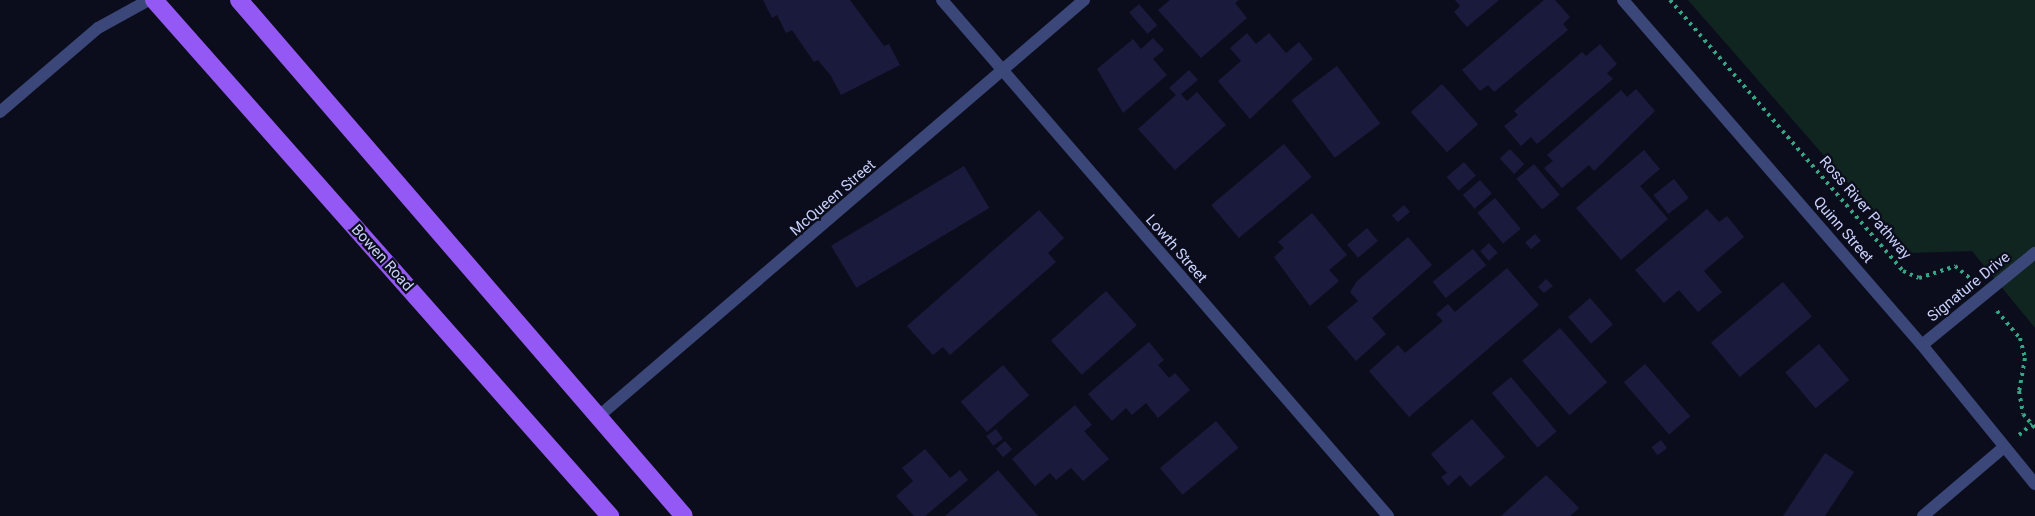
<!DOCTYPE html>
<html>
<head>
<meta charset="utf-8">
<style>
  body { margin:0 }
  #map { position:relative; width:2035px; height:516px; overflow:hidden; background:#0c0d1c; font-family:Roboto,sans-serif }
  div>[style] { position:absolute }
  .green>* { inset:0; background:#10251f }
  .building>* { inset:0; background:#1a1b3c; transform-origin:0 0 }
  .path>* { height:4px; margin-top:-2px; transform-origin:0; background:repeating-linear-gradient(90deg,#34a683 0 3px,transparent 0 7.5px) }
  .minor>* { height:12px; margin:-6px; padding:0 6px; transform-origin:6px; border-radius:6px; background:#3a4778 }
  .primary>* { height:18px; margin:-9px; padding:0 9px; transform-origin:9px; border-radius:9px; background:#9458f5 }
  span { translate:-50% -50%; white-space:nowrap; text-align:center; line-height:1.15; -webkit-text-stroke:4.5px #0c0d1c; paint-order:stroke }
  .street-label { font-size:15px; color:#cad1fc }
</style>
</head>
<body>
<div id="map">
  <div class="green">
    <div style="clip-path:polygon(1688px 0,2035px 0,2035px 328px,1972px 251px,1909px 253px)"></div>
  </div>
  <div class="building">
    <div style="clip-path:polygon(763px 0,850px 0,884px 46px,889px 44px,900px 65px,841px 95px,831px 76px,818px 60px,814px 62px,792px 30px,786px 33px,777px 15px,772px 18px)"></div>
    <div style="clip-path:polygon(1170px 0,1239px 0,1235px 3px,1247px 18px,1201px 58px,1158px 10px)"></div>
    <div style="clip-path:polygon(1455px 0,1499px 0,1467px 27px,1454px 12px,1460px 6px)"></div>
    <div style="clip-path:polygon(1544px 0,1555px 0,1570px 17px,1563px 24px,1568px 30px,1494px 92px,1488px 85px,1480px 91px,1462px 70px)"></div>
    <div style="left:1139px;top:4px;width:28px;height:13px;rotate:49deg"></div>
    <div style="clip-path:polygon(1247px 33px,1256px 44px,1269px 33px,1286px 53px,1299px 42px,1313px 59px,1250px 119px,1218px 81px,1241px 61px,1230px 48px)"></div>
    <div style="clip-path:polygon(1153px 38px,1164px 50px,1153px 59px,1167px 75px,1123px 113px,1097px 69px,1133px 39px,1141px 49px)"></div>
    <div style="clip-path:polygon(1600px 44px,1617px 64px,1607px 73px,1613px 79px,1537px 144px,1531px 137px,1521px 146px,1504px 126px,1518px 115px,1514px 111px,1582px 52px,1586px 56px)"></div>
    <div style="left:1337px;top:66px;width:72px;height:57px;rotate:53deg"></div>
    <div style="clip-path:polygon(1189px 70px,1198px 80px,1181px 94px,1187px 101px,1197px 92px,1226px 125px,1175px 170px,1138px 129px,1176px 95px,1169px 88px)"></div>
    <div style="left:1442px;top:84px;width:54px;height:42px;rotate:48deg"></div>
    <div style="clip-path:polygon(1636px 89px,1655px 111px,1594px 171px,1589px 165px,1562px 188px,1544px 168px,1553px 161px,1547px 155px,1621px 90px,1627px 97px)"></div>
    <div style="left:1284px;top:144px;width:43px;height:95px;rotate:50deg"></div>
    <div style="left:1510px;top:149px;width:21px;height:14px;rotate:47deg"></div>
    <div style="clip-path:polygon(1644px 150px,1660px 169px,1640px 186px,1668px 219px,1621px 260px,1576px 208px)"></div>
    <div style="left:1464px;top:162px;width:18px;height:23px;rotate:49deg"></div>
    <div style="left:1534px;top:164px;width:40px;height:23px;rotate:50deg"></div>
    <div style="left:964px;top:166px;width:49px;height:155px;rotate:59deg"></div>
    <div style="left:1674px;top:179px;width:24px;height:26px;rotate:52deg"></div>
    <div style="left:1480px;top:180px;width:18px;height:23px;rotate:49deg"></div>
    <div style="left:1495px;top:198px;width:40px;height:23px;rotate:50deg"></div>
    <div style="left:1404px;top:205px;width:9px;height:16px;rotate:49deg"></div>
    <div style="clip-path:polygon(1707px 209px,1719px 222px,1727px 216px,1744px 237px,1704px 271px,1722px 292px,1698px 312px,1679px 290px,1664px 303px,1635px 270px)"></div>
    <div style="clip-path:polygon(1039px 210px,1064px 238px,1048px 253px,1056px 262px,950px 355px,943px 347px,933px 355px,907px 326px)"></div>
    <div style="clip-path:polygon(1312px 213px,1347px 255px,1329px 270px,1339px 281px,1310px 306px,1274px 257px,1284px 248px,1278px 242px)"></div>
    <div style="left:1367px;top:228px;width:17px;height:26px;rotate:50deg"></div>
    <div style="left:1535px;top:234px;width:9px;height:13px;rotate:49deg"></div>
    <div style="clip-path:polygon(1408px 237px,1432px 265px,1372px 318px,1386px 334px,1356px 361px,1327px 327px,1358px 301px,1350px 292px,1357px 281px)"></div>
    <div style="left:1489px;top:243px;width:13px;height:12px;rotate:48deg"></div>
    <div style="left:1473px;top:249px;width:21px;height:52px;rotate:51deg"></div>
    <div style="clip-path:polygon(1507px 268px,1539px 305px,1409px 417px,1369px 371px,1398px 345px,1405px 353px,1443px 321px,1436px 314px,1448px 304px,1455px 312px)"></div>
    <div style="clip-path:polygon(1546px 279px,1553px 286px,1544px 293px,1538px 287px)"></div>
    <div style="left:1783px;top:282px;width:45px;height:94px;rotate:50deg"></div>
    <div style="left:1106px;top:291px;width:46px;height:74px;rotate:48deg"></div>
    <div style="left:1590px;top:298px;width:35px;height:29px;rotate:49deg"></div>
    <div style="left:1560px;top:328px;width:72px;height:50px;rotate:49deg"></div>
    <div style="clip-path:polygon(1149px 342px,1164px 360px,1158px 365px,1169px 378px,1175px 373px,1190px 390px,1158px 418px,1146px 403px,1132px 415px,1126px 408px,1112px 421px,1088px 394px)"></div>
    <div style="left:1819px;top:344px;width:47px;height:44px;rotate:50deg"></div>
    <div style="left:1645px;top:364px;width:69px;height:28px;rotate:49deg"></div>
    <div style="left:1003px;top:365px;width:40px;height:56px;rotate:49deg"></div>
    <div style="left:1511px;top:377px;width:71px;height:25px;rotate:50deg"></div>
    <div style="clip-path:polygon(1075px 405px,1092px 425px,1084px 431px,1109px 459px,1083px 481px,1071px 468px,1056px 480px,1050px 473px,1035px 486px,1012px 459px)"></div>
    <div style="clip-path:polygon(1472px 419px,1505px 457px,1470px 487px,1460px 475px,1448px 486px,1441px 477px,1447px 473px,1431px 454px)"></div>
    <div style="left:1216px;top:421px;width:35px;height:73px;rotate:50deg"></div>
    <div style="left:996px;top:429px;width:12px;height:12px;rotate:55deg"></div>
    <div style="left:1661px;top:440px;width:10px;height:12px;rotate:53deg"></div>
    <div style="left:1005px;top:441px;width:11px;height:12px;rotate:49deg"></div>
    <div style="clip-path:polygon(925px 449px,950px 478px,960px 470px,968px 480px,925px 516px,914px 516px,896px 496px,913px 481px,902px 468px)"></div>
    <div style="clip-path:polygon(1825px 453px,1854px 472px,1825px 516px,1783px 516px)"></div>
    <div style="clip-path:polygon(998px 470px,1038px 516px,945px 516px)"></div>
    <div style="clip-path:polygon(1546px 475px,1579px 508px,1570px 516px,1501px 516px)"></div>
  </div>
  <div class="path">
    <div style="left:1670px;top:0;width:357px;rotate:49.3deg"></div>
    <div style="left:1903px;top:271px;width:17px;rotate:24deg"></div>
    <div style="left:1919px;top:278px;width:38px;rotate:-18deg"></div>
    <div style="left:1955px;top:266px;width:21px;rotate:39deg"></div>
    <div style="left:1997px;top:311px;width:35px;rotate:50deg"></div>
    <div style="left:2020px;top:338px;width:21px;rotate:76deg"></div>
    <div style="left:2025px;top:358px;width:34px;rotate:100deg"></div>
    <div style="left:2019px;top:391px;width:23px;rotate:80deg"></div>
    <div style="left:2023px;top:414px;width:18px;rotate:49deg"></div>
    <div style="left:2019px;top:435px;width:17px;rotate:-40deg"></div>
  </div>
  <div class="minor">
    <div style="left:942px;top:0;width:682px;rotate:49.16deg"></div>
    <div style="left:1623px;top:0;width:457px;rotate:49.1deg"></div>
    <div style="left:1922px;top:345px;width:179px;rotate:50.9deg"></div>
    <div style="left:0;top:112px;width:129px;rotate:-40.6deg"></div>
    <div style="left:98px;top:28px;width:58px;rotate:-28.8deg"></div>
    <div style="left:1922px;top:345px;width:146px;rotate:-39.2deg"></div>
    <div style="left:599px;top:416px;width:639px;rotate:-40.62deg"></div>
    <div style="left:1923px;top:516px;width:105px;rotate:-40.4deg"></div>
  </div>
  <div class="primary">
    <div style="left:154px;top:0;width:689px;rotate:48.53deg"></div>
    <div style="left:239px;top:0;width:681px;rotate:49.23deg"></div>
  </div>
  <div class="street-label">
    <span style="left:833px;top:198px;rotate:-41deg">McQueen Street</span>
    <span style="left:1865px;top:208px;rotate:49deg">Ross River Pathway</span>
    <span style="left:1843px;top:230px;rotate:49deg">Quinn Street</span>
    <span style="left:1176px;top:249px;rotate:49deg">Lowth Street</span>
    <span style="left:382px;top:258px;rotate:48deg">Bowen Road</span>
    <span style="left:1969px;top:287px;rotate:-39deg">Signature Drive</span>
  </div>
</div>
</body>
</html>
